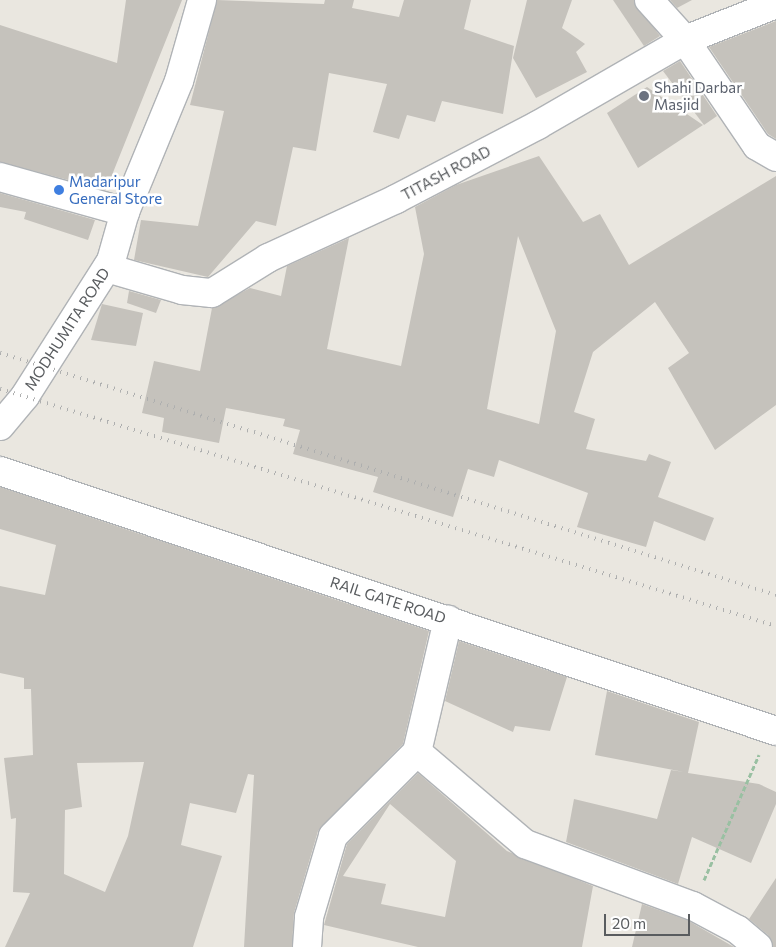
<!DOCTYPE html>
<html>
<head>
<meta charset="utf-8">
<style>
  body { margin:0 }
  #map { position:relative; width:776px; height:947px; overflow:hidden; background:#eae7e0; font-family:Commissioner,sans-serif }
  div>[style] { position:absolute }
  .building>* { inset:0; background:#c5c2bc }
  .path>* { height:3px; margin-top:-1.5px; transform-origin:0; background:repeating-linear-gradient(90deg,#99c0a2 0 5px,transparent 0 7.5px) }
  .roads { filter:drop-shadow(1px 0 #b0b3b6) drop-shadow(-1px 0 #b0b3b6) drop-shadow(0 1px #b0b3b6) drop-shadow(0 -1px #b0b3b6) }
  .street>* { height:28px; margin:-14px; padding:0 14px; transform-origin:14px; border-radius:14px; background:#fff }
  .rail>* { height:4px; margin-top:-2px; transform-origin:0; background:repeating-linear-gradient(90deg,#aeafaf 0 1px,transparent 0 7px) }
  .dots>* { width:14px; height:14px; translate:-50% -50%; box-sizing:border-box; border:2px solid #fff; border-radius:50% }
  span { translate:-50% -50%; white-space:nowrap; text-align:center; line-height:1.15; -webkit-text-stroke:5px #fff; paint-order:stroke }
  .worship-label { font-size:15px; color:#5b616d }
  .left { translate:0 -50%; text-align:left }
  .street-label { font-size:15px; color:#595c5f }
  .shop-label { font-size:15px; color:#366cbe }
  .scale { position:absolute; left:604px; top:914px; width:86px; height:22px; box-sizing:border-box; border:2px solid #595c5f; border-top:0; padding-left:6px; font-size:15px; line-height:18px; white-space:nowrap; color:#595c5f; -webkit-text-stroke:4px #fff; paint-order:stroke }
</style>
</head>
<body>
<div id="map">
  <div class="building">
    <div style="clip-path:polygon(126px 0,182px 0,106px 190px,0 162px,0 25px,117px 63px)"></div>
    <div style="clip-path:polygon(217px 0,324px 4px,325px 0,354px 0,352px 8px,399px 17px,404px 0,471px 0,464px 29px,514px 46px,503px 114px,442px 101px,435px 122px,407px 115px,399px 139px,373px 132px,387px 84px,329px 73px,316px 151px,293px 147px,276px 226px,256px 221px,208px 277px,134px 260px,141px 220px,198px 226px,224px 111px,190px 105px)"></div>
    <div style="clip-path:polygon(527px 0,572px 0,562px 28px,585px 44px,576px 52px,587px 72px,536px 98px,513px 58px)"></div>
    <div style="clip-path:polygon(613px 0,634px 0,660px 36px,644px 46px)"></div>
    <div style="clip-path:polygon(670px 0,692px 0,677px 8px)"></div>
    <div style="clip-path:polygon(776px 21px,776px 139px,768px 134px,709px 47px)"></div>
    <div style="clip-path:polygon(680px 61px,717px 116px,704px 125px,663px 71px)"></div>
    <div style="clip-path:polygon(647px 87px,703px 125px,638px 168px,607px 113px)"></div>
    <div style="clip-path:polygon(evenodd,539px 156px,583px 222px,600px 214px,629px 265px,776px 176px,776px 405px,715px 450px,668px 368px,689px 353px,655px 302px,593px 352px,574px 412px,595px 419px,586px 449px,646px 461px,649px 454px,671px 462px,658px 497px,714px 518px,705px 541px,654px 521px,646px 547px,577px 527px,588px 493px,499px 460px,494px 477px,468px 469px,453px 517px,373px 492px,378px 477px,293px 454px,300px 430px,283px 426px,285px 419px,226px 408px,219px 443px,162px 432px,164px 418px,142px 413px,154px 361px,200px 371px,212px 308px,250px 288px,281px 296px,287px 266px,349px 238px,327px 349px,401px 366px,424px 254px,415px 207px,456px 185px,539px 156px,518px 236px,556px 331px,539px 424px,487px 409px,518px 236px)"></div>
    <div style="clip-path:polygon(0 193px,95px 220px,88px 240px,24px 219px,26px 212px,0 207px)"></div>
    <div style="clip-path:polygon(129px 291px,161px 300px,156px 313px,127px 303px)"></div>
    <div style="clip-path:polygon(102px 304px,143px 313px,136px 346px,91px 340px)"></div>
    <div style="clip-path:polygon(evenodd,0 487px,429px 631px,403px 744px,318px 831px,294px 913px,292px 947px,244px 947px,254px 775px,248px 774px,236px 813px,190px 803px,181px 845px,222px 856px,193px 947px,5px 947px,30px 893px,13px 892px,16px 818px,11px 819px,4px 758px,33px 755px,31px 689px,24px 689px,24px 678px,0 673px,0 586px,45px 595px,56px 545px,0 529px,0 487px,144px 762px,128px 836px,105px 892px,64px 874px,65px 810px,82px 807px,77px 763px,144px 762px)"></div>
    <div style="clip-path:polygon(459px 641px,567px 677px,550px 731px,515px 726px,513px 732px,445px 701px)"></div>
    <div style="clip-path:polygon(607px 691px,699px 722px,688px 773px,759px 784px,776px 792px,776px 804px,751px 863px,692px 837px,678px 884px,566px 842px,574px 799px,657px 819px,671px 770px,684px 772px,595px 755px)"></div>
    <div style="clip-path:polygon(evenodd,418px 773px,507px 851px,593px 886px,582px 947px,418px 947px,324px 925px,347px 844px,418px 773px,390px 804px,456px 861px,445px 917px,381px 904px,386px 884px,343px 876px,390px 804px)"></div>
    <div style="clip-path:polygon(776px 878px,776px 947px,773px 947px,768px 935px,749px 919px)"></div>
    <div style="clip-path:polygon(642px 904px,687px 920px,734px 947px,632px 947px)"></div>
  </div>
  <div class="path">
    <div style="left:704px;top:880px;width:137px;rotate:-66.3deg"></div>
  </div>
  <div class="roads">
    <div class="street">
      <div style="left:649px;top:0;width:54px;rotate:48deg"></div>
      <div style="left:685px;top:40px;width:128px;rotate:55.8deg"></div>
      <div style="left:757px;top:146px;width:22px;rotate:30deg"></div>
      <div style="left:0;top:177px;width:130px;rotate:15.6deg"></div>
      <div style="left:107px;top:268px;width:78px;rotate:16.3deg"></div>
      <div style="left:182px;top:290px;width:30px;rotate:6deg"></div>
      <div style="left:212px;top:293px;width:66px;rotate:-32deg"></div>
      <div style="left:268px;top:258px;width:141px;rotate:-24.7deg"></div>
      <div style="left:396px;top:199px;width:160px;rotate:-27.5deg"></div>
      <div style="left:538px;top:125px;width:170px;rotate:-30deg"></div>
      <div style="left:685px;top:40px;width:98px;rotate:-21.6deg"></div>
      <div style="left:0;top:426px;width:39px;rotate:-50deg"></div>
      <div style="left:25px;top:396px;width:160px;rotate:-57.5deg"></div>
      <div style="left:111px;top:261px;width:51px;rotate:-74.1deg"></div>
      <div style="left:125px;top:212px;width:142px;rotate:-67.6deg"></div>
      <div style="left:179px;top:81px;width:84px;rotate:-74.1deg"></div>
      <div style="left:0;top:471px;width:818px;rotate:18.52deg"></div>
      <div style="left:417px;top:752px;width:142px;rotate:40.4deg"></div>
      <div style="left:525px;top:844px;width:179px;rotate:20.3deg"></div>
      <div style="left:693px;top:906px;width:51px;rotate:28.1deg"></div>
      <div style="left:738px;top:930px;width:26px;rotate:40deg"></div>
      <div style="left:307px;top:947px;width:30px;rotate:-86deg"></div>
      <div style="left:309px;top:917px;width:84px;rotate:-73.5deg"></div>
      <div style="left:333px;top:836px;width:119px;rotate:-45deg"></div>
      <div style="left:417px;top:752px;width:136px;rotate:-76.8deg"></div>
    </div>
  </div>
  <div class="rail">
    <div style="left:0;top:353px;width:813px;rotate:17.32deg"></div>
    <div style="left:0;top:389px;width:811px;rotate:16.98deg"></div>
  </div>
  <div class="dots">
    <div style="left:644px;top:96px;background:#6b7280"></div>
    <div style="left:59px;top:190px;background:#3f7fe0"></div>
  </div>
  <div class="worship-label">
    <span class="left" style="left:654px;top:96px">Shahi Darbar<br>Masjid</span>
  </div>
  <div class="street-label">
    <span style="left:446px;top:173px;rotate:-28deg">TITASH ROAD</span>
    <span style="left:67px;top:329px;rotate:-57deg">MODHUMITA ROAD</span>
    <span style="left:388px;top:600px;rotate:18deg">RAIL GATE ROAD</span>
  </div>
  <div class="shop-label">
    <span class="left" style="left:69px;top:190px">Madaripur<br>General Store</span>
  </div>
  <div class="scale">20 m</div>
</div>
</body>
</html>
